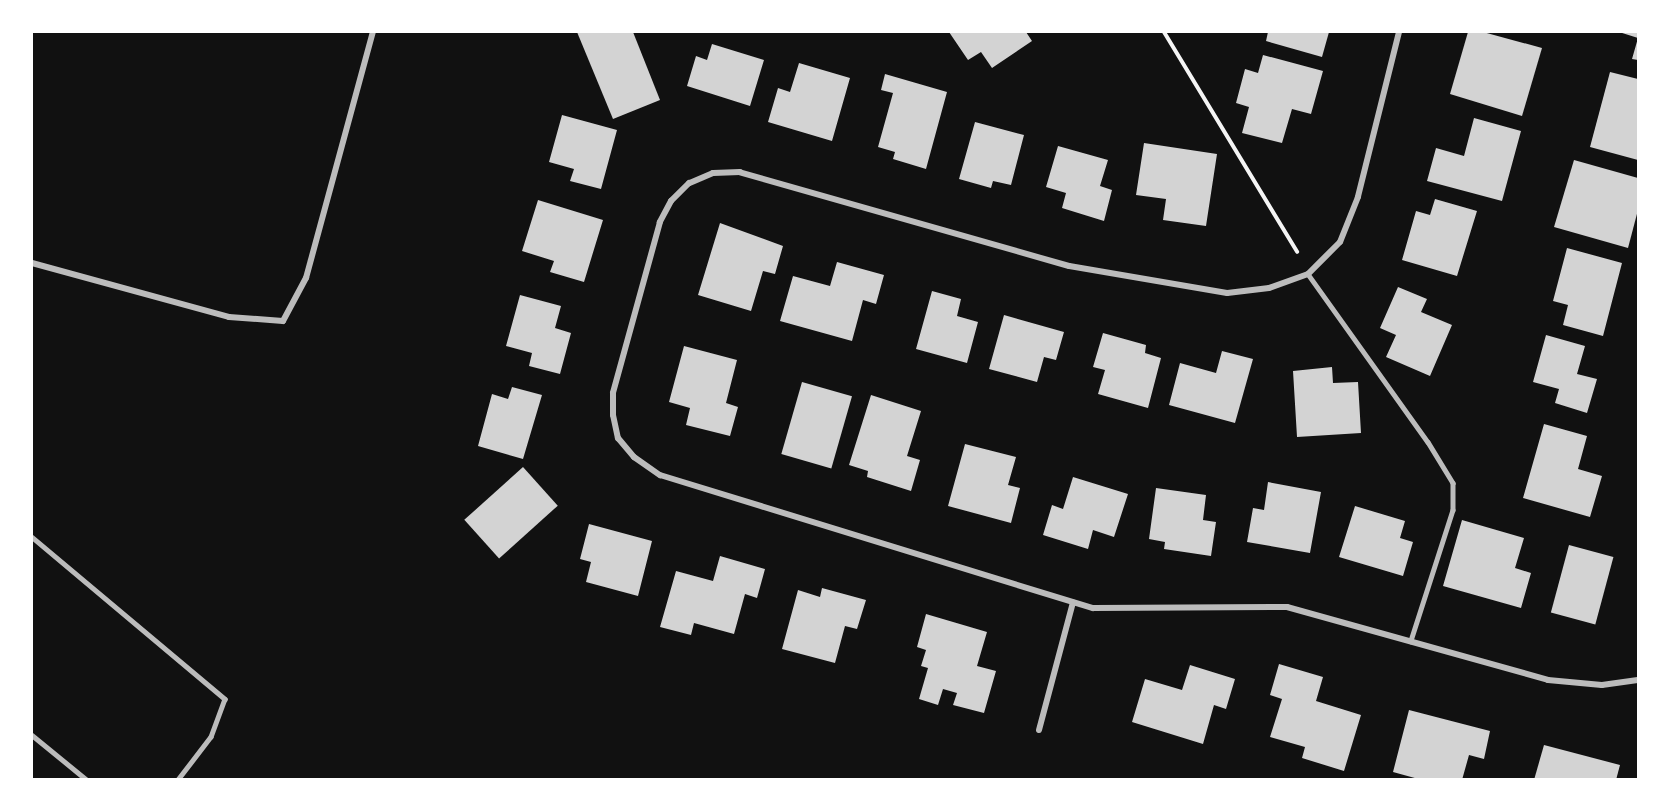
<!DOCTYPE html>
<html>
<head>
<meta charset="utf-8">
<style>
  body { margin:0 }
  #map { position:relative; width:1670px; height:811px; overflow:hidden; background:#111; font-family:Ubuntu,sans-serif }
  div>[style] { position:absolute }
  .building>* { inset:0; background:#d3d3d3; transform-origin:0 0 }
  .path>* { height:4px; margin:-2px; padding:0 2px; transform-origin:2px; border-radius:2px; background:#f5f5f5 }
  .service>* { height:4.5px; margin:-2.25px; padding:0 2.25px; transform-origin:2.25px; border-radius:2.25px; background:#bcbcbc }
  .minor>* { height:6px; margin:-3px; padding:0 3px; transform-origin:3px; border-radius:3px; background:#bcbcbc }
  span { translate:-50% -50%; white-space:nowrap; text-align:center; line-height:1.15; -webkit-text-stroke:4.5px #fff; paint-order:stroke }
  .frame { position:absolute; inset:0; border:33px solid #fff; pointer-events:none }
</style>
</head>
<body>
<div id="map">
  <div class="building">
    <div style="clip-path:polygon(577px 32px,633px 32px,660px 100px,613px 119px)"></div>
    <div style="clip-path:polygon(949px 32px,1026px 32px,1032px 41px,992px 68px,981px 52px,968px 60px)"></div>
    <div style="clip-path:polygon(1268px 32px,1329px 32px,1322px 57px,1266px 41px)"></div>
    <div style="clip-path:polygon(1468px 32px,1483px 32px,1542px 48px,1522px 116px,1450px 94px)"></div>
    <div style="clip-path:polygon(1619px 32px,1638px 32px,1638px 60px,1632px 59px,1638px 38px)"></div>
    <div style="clip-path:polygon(712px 44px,764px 60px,750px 106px,687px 86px,696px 56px,707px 60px)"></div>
    <div style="clip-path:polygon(1263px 55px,1323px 71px,1311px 114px,1292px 109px,1282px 143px,1242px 133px,1249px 107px,1236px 103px,1245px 69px,1258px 73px)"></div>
    <div style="clip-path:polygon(799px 63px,850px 78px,832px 141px,768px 122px,778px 88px,790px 92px)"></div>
    <div style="clip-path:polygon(1610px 72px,1638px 79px,1638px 160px,1590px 147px)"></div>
    <div style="clip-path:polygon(885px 74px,947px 92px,926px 169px,893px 159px,895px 152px,878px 147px,893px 93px,881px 90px)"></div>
    <div style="clip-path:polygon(562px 115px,617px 130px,601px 189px,570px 181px,574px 169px,549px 162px)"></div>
    <div style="clip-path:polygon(1474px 118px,1521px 131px,1502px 201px,1427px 181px,1436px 148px,1464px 156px)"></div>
    <div style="clip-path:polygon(975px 122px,1024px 135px,1011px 185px,993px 181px,991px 188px,959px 179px)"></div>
    <div style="clip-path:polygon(1144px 143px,1217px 154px,1206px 226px,1163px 220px,1166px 199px,1136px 195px)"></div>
    <div style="clip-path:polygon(1058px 146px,1108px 160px,1100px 186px,1112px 190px,1104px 221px,1062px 208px,1066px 193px,1046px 187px)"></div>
    <div style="clip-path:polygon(1574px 160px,1638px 178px,1638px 210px,1628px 248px,1554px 227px)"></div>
    <div style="clip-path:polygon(1435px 199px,1477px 211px,1457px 276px,1402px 260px,1416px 211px,1430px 215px)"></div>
    <div style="clip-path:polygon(538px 200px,603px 220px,584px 282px,550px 272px,554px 261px,522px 251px)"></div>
    <div style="clip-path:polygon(720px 223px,783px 246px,775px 274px,763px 271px,751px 311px,698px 295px)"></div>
    <div style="clip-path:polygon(1567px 248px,1622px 263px,1603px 336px,1563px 325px,1568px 305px,1553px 301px)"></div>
    <div style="clip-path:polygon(837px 262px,884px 275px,876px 304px,863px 300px,852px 341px,780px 321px,793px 276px,830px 286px)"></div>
    <div style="clip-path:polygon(1398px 287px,1427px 299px,1421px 312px,1452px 325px,1430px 376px,1386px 357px,1396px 335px,1380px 328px)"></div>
    <div style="clip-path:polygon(932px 291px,961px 299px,957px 316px,978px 322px,967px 363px,916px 349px)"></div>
    <div style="clip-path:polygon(520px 295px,561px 306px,555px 328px,571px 333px,560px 374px,529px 366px,532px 353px,506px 346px)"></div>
    <div style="clip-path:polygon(1004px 315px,1064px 332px,1056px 360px,1044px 357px,1037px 382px,989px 369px)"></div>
    <div style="clip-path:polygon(1103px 333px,1146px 345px,1145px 353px,1161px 358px,1148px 408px,1098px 394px,1105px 370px,1093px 367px)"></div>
    <div style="clip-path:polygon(1546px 335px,1585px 346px,1577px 374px,1597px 379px,1587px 413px,1555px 403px,1559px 389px,1533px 382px)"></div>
    <div style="clip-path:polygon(684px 346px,737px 360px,726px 403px,738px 407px,730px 436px,686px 425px,690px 408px,669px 402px)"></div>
    <div style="clip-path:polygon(1222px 351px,1253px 359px,1235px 423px,1169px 405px,1180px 363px,1216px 373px)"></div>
    <div style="clip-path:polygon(1332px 367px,1333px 383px,1358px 382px,1361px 433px,1297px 437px,1293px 371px)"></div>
    <div style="left:802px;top:382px;width:52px;height:75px;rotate:16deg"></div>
    <div style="clip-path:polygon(512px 387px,542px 395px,523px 459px,478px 446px,492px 394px,508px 399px)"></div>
    <div style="clip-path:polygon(871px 395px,921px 411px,907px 456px,920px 460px,911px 491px,867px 477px,868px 471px,849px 465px)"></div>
    <div style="clip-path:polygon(1544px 424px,1587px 436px,1578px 469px,1602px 476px,1590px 517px,1523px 498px)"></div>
    <div style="clip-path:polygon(965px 444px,1016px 457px,1008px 485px,1020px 488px,1011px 523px,948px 506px)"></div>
    <div style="left:523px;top:467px;width:52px;height:79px;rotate:48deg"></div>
    <div style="clip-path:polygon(1073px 477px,1128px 494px,1114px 537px,1093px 530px,1088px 549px,1043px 535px,1052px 505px,1063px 509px)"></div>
    <div style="clip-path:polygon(1268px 482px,1321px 492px,1310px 553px,1247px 542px,1253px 508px,1264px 510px)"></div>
    <div style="clip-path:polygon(1156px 488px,1206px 495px,1203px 520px,1216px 522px,1211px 556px,1164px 549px,1165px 542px,1149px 539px)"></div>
    <div style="clip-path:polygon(1355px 506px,1405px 521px,1400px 538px,1413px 542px,1403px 576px,1339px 557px)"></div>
    <div style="clip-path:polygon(1462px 520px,1524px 538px,1515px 568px,1531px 573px,1521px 608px,1443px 586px)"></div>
    <div style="clip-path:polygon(589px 524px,652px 541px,638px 596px,586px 582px,591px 562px,580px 559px)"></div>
    <div style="left:1569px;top:545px;width:46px;height:70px;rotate:15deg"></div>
    <div style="clip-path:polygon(720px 556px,765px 569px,757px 598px,745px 594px,734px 634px,694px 623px,691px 635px,660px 627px,676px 571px,713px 581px)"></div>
    <div style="clip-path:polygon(822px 588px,866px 600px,857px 629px,845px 626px,835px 663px,782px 649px,798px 590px,820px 597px)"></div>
    <div style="clip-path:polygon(926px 614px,987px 632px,977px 666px,996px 671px,984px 713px,953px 705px,957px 693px,943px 689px,938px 705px,919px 699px,928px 668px,921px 666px,926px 650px,917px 647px)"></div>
    <div style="clip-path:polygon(1279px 664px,1323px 677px,1316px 701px,1361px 715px,1344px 771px,1302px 758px,1305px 747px,1270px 737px,1282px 699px,1270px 695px)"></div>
    <div style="clip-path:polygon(1190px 665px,1235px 679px,1226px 709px,1214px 705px,1203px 744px,1132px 722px,1145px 679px,1182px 690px)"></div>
    <div style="clip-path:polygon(1409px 710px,1490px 731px,1484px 759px,1469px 755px,1462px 780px,1422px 780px,1393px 772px)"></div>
    <div style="clip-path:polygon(1544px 745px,1620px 765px,1616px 780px,1534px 780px)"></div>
  </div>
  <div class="path">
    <div style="left:1164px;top:32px;width:257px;rotate:58.8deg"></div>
  </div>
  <div class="service">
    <div style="left:1308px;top:274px;width:206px;rotate:54.5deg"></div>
    <div style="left:1428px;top:442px;width:48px;rotate:58.6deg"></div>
    <div style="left:1453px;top:483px;width:27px;rotate:90deg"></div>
    <div style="left:1453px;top:510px;width:138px;rotate:107.8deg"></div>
    <div style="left:32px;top:537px;width:252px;rotate:40deg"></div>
    <div style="left:225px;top:699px;width:40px;rotate:110.2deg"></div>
    <div style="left:211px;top:737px;width:54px;rotate:127.5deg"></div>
    <div style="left:32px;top:735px;width:71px;rotate:39.3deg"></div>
  </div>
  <div class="minor">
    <div style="left:1399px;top:32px;width:170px;rotate:104deg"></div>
    <div style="left:1358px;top:197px;width:48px;rotate:111.8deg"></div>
    <div style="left:1340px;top:242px;width:45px;rotate:135deg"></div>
    <div style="left:1308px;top:274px;width:41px;rotate:160.3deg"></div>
    <div style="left:1269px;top:288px;width:42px;rotate:173.2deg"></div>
    <div style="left:1227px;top:293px;width:160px;rotate:-170.3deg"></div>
    <div style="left:1069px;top:266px;width:342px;rotate:-164.1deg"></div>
    <div style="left:740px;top:172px;width:27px;rotate:178deg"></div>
    <div style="left:713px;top:173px;width:26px;rotate:157deg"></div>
    <div style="left:689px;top:183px;width:25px;rotate:135deg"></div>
    <div style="left:671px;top:201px;width:24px;rotate:118deg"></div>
    <div style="left:660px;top:222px;width:177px;rotate:105.4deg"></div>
    <div style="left:613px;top:393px;width:22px;rotate:90deg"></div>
    <div style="left:613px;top:415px;width:24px;rotate:78deg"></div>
    <div style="left:618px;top:438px;width:25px;rotate:50deg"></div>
    <div style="left:634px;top:457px;width:32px;rotate:35deg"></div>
    <div style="left:660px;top:475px;width:453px;rotate:17.1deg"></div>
    <div style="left:1093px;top:608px;width:194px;rotate:-0.3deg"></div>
    <div style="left:1287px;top:607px;width:271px;rotate:15.6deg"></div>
    <div style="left:1548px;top:680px;width:54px;rotate:5.3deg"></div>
    <div style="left:1602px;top:685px;width:36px;rotate:-8deg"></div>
    <div style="left:32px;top:263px;width:204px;rotate:15.3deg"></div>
    <div style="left:229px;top:317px;width:54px;rotate:4.2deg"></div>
    <div style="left:283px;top:321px;width:49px;rotate:-61.9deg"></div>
    <div style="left:306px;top:278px;width:255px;rotate:-74.8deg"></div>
    <div style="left:1039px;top:730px;width:132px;rotate:-75.1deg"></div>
  </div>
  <div class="frame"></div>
</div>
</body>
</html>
